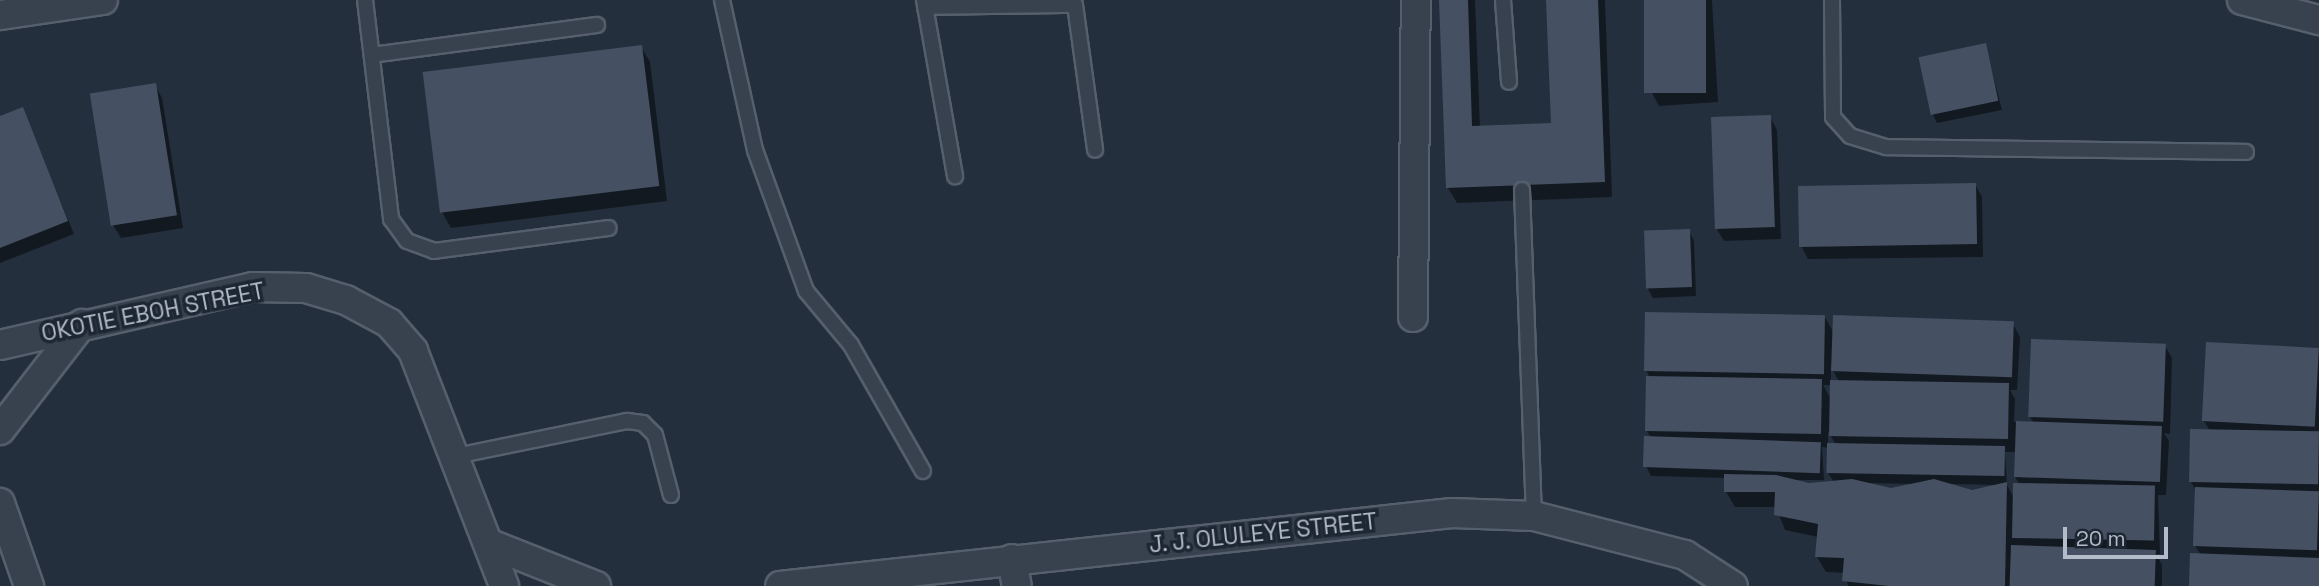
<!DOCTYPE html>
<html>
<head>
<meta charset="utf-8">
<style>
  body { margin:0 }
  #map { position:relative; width:2319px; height:586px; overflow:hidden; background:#242f3e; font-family:"Space Grotesk",sans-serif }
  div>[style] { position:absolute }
  .shadow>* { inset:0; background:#0007 }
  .building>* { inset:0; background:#455162; transform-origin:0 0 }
  .roads { filter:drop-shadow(2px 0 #565f6c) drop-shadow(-2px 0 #565f6c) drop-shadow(0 2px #565f6c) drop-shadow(0 -2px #565f6c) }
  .service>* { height:14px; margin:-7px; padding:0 7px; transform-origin:7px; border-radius:7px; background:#38414e }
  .minor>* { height:28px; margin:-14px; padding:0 14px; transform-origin:14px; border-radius:14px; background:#38414e }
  span { translate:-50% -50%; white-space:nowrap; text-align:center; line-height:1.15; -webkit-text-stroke:7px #1d2633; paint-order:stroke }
  .street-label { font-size:23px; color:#b4bcc9 }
  .scale { position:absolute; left:2063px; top:527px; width:105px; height:32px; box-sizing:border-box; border:4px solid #b4bcc9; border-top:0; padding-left:9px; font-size:21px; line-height:24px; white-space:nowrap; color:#b4bcc9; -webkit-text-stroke:5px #1d2633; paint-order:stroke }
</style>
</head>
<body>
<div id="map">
  <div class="shadow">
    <div style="clip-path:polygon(1441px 0,1475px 0,1480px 128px,1553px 125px,1548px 0,1605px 0,1612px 197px,1457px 203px,1448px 188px)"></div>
    <div style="clip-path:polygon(1645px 0,1712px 0,1718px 102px,1659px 106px,1652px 93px)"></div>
    <div style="clip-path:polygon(1985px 45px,2002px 110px,1937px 123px,1932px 113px)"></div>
    <div style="clip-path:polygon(641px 47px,650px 62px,667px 201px,451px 228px,442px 212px)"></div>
    <div style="clip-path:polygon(155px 85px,162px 98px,183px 228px,121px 238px,113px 225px)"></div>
    <div style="clip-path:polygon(22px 109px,74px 234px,0 263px,0 118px)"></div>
    <div style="clip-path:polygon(1770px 117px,1777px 130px,1781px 239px,1724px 241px,1716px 228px)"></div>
    <div style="clip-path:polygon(1975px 184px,1982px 197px,1983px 257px,1808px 259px,1801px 246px)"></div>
    <div style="clip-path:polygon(1689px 231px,1694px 241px,1696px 296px,1653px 298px,1648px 289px)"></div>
    <div style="clip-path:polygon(evenodd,1824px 316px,1834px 333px,2013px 324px,2020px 337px,2017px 390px,2010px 390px,2015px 399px,2014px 422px,2034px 423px,2030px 417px,2165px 346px,2172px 358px,2170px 434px,2164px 433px,2169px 441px,2166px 495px,2158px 495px,2160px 554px,2156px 554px,2162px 565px,2162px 586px,1848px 586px,1845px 573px,1826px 572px,1817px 557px,1818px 537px,1785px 530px,1776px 507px,1735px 507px,1726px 492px,1726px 478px,1651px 476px,1646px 466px,1651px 438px,1647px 431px,1650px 378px,1646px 370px,1824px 316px,1831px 367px,1837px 378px,1839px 382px,1831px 382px,1831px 367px,1824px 316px,1823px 385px,1832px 385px,1831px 399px,1823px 385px,1824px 316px,1828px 431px,1836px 445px,1828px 445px,1828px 431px,1824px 316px,1822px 447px,1829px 448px,1828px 473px,1834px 482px,1808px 485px,1793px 480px,1824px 480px,1822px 447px,1824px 316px,2005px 452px,2016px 452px,2015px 477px,2020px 485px,2014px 498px,2007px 485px,2005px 452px,1824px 316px,1867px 483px,1915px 484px,1891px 490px,1867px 483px,1824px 316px,1949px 484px,1996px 485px,1972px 492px,1949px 484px)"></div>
    <div style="clip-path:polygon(2319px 349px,2319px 586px,2191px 586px,2201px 555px,2195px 546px,2197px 492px,2191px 482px,2210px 431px,2204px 421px)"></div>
  </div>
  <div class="building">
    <div style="clip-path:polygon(1439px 0,1468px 0,1472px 126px,1551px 123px,1546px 0,1598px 0,1605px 182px,1446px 188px)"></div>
    <div style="left:1644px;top:0;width:62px;height:93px"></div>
    <div style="left:1986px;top:43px;width:59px;height:69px;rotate:78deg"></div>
    <div style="left:642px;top:45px;width:142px;height:221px;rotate:83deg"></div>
    <div style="left:156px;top:83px;width:134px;height:67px;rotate:81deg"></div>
    <div style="clip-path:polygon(23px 107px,68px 221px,0 248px,0 116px)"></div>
    <div style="left:1771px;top:115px;width:112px;height:60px;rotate:88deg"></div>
    <div style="left:1976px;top:183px;width:61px;height:178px;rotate:89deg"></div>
    <div style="left:1690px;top:229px;width:58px;height:46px;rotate:88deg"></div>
    <div style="left:1645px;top:312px;width:180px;height:59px;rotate:1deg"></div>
    <div style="left:1833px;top:315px;width:181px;height:56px;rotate:2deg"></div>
    <div style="left:2031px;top:339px;width:135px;height:78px;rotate:2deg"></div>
    <div style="left:2206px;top:342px;width:113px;height:79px;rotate:3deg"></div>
    <div style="left:1646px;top:376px;width:176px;height:55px;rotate:1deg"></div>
    <div style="left:1830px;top:380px;width:179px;height:56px;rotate:1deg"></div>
    <div style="left:2016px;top:421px;width:146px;height:56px;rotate:2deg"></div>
    <div style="left:2190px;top:429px;width:129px;height:53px;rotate:1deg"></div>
    <div style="left:1644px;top:436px;width:177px;height:31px;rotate:2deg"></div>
    <div style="left:1827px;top:443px;width:178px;height:30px;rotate:1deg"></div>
    <div style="clip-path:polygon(1724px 474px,1776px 475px,1809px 483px,1852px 479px,1891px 488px,1934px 479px,1972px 490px,2007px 482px,2005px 586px,1889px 586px,1842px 581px,1844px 558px,1815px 557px,1818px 524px,1774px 515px,1775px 492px,1724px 492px)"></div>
    <div style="left:2013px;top:483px;width:142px;height:55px;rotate:1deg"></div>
    <div style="left:2195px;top:487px;width:124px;height:59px;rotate:2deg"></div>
    <div style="left:2011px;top:545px;width:145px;height:41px;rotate:2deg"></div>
    <div style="clip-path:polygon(2190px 553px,2319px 558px,2319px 586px,2189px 586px)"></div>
  </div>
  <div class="roads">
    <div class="service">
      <div style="left:365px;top:0;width:221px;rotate:83.2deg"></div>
      <div style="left:391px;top:219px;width:27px;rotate:54deg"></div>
      <div style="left:407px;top:241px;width:29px;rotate:20deg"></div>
      <div style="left:434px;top:251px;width:176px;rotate:-7.5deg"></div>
      <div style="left:722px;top:0;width:154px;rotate:77.6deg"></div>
      <div style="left:755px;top:150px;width:150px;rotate:70.1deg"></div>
      <div style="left:806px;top:291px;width:70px;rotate:50.2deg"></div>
      <div style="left:851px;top:345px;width:145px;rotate:60.3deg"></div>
      <div style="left:924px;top:0;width:179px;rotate:80deg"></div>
      <div style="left:1503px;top:0;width:82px;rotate:85.8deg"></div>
      <div style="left:1832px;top:0;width:117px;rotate:89.5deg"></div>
      <div style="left:1833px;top:117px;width:25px;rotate:48deg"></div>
      <div style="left:1850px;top:136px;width:38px;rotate:17deg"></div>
      <div style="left:1886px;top:147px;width:360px;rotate:0.8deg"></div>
      <div style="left:925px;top:7px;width:150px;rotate:-0.8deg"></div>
      <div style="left:1075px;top:5px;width:146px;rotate:82.1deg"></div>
      <div style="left:372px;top:55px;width:227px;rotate:-7.6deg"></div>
      <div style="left:1522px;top:190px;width:326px;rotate:87.9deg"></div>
      <div style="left:456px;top:456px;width:175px;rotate:-11.6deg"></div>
      <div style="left:627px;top:421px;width:16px;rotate:7deg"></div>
      <div style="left:643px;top:423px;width:17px;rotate:45deg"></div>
      <div style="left:655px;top:435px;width:62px;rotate:75.1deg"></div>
    </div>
    <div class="minor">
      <div style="left:2242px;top:0;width:80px;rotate:14.6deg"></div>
      <div style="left:0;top:15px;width:104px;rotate:-8.3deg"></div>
      <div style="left:1413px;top:317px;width:317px;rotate:-89.5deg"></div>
      <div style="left:0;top:345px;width:260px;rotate:-12.9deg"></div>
      <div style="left:253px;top:287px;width:53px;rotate:1.1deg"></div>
      <div style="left:306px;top:288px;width:42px;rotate:16.7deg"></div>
      <div style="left:346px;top:300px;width:49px;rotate:28.1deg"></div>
      <div style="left:389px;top:323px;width:37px;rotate:49deg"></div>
      <div style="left:413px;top:351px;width:252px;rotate:68.8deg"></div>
      <div style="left:0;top:430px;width:134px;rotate:-52.3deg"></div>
      <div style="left:0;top:503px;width:88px;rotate:70.7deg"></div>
      <div style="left:490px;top:544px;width:114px;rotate:21.6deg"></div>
      <div style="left:1012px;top:559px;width:27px;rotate:80deg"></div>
      <div style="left:780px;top:586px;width:676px;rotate:-6.2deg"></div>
      <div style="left:1452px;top:513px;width:82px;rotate:2.1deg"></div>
      <div style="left:1534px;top:516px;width:156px;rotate:14.5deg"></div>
      <div style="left:1685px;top:555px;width:57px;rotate:32.9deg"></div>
    </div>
  </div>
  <div class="street-label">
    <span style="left:153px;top:312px;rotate:-11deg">OKOTIE EBOH STREET</span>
    <span style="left:1263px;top:533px;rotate:-6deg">J. J. OLULEYE STREET</span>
  </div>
  <div class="scale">20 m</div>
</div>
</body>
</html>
